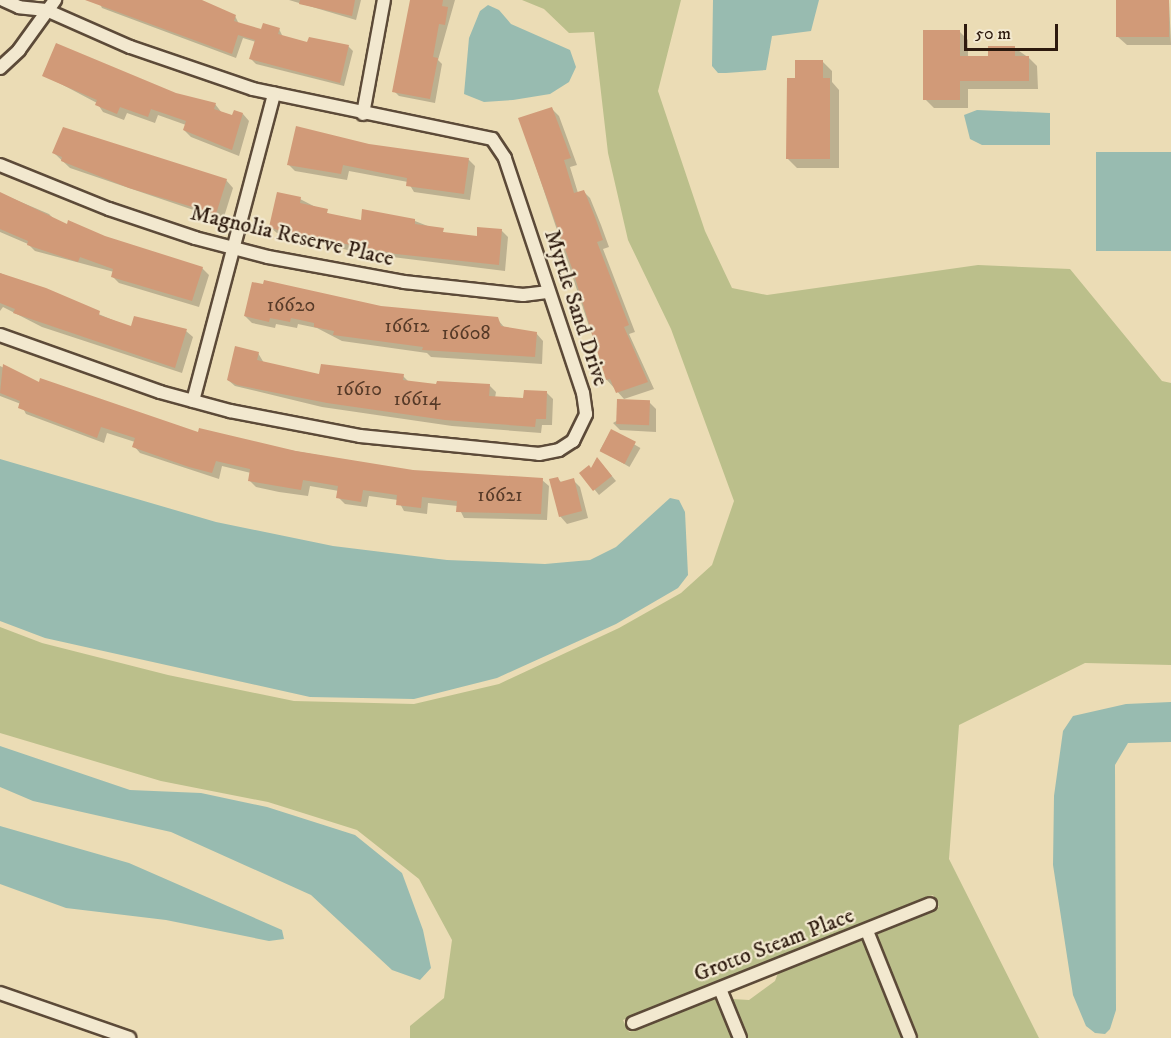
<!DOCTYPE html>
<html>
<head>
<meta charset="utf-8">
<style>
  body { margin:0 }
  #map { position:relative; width:1171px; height:1038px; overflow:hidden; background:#ebdcb5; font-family:"IM FELL DW Pica",serif }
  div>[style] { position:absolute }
  .green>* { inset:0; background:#bbbf8b }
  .water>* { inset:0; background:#98bbb0; transform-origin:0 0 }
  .shadow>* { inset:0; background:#0003; transform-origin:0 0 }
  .building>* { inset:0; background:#d19a78; transform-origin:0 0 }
  .roads { filter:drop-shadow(2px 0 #5c4a38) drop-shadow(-2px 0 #5c4a38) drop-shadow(0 2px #5c4a38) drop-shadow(0 -2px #5c4a38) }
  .minor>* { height:12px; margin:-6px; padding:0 6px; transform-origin:6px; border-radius:6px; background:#f2e8cf }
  span { translate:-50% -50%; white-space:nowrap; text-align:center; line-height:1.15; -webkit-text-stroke:4.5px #f2e8cf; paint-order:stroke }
  .number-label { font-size:20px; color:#563a28 }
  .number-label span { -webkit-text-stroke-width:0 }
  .street-label { font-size:22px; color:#2d1a0e }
  .scale { position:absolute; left:964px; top:24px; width:94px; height:27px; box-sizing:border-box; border:3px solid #2d1a0e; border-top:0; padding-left:8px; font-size:18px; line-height:21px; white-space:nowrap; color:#2d1a0e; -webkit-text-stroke:4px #f2e8cf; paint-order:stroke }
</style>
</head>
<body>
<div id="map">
  <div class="green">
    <div style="clip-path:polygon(522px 0,681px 0,658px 91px,705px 231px,732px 288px,767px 295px,978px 265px,1070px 269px,1162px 381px,1171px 383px,1171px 665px,1085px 663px,959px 725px,949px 859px,1039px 1038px,919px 1038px,915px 1034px,876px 935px,939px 907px,933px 895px,623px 1020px,629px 1032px,716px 998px,733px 1038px,410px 1038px,410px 1026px,444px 998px,452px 940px,419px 879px,357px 830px,268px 802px,161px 781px,0 733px,0 627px,42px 643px,168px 675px,294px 701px,414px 704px,499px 684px,619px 628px,681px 593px,712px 565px,734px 501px,671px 329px,628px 240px,608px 153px,594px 32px,569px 33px,544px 9px)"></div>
    <div style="clip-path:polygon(863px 940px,901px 1038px,748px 1038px,732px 999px,749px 1000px,775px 981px,778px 973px)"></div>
  </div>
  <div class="water">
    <div style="clip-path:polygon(713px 0,819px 0,811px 31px,772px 36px,766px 70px,726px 73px,718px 73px,712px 66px)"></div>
    <div style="clip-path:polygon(488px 5px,499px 10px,511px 24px,570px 50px,576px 67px,569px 82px,550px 94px,513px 100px,484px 102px,464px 94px,469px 38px,480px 11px)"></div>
    <div style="clip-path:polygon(977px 110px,1050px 113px,1050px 145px,982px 145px,970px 139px,964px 115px)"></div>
    <div style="left:1096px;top:152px;width:75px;height:99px"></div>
    <div style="clip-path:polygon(0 459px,216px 522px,333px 546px,447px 560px,545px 564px,590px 560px,616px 547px,670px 498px,679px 500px,685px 512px,688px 575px,678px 588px,616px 624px,497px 678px,414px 699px,310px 697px,45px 638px,0 621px)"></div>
    <div style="clip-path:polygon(1171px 702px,1171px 742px,1128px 743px,1115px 765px,1116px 1010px,1110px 1029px,1105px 1034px,1095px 1033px,1086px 1026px,1073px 995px,1053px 865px,1054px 796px,1063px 731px,1073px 716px,1126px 704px)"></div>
    <div style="clip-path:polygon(0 746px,130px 790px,201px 793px,267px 807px,355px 835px,402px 873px,423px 930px,431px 968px,420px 980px,392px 970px,311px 895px,171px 832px,33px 801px,0 787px)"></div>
    <div style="clip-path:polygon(0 826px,129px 863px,282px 930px,284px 939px,269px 941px,166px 920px,66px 908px,0 884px)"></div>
  </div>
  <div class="shadow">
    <div style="clip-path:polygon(98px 0,198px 0,235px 16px,239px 24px,262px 31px,279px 29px,283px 37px,308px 44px,348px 46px,353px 51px,344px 86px,256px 64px,251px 59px,256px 42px,243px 38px,236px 58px,102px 8px)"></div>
    <div style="clip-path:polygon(289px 0,361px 0,356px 20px)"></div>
    <div style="clip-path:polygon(411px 0,455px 0,438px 60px,442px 64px,435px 103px,399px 96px,394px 91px)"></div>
    <div style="clip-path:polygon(1118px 0,1169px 0,1171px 45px,1127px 45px,1118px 37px)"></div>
    <div style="clip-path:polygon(959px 31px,968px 40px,968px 58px,990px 58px,1015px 48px,1029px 58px,1037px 66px,1038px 89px,968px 89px,968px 108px,934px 108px,925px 99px)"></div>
    <div style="clip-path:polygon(822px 61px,832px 71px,832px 82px,839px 90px,839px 168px,797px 168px,787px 158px,797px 79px)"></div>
    <div style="clip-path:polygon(44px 75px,175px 95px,215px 104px,222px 113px,233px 117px,243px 114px,249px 121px,239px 156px,191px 137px,184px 130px,186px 125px,158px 115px,155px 123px,127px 113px,124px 120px,103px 112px,97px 103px)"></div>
    <div style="clip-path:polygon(552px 109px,559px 116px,577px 165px,570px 167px,578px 193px,583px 191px,590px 198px,601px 225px,609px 247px,603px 249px,635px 332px,629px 334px,654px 389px,624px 399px,607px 380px,520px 119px)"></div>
    <div style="clip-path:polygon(369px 145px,469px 160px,475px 166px,470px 200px,414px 192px,408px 182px,349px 171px,347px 180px,295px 171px,289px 165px)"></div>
    <div style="clip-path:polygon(54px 153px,226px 180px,233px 188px,223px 220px,70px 168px)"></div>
    <div style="clip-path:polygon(0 193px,49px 214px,56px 221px,202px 268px,209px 275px,199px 307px,119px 283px,112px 276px,114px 272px,35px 251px,28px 244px,0 232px)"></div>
    <div style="clip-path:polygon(300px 199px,333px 216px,362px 222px,415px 221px,448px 234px,478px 238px,501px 230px,508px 237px,505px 271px,360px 253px,277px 233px,270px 227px)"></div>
    <div style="clip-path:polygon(0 273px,132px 328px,186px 331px,193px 337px,182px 373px,42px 327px,3px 307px,0 311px)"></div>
    <div style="clip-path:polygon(381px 308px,497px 319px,505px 328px,536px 333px,543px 341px,542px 364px,431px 357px,427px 353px,342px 341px,317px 328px,298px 324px,297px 328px,276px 324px,275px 328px,252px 323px,245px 316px)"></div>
    <div style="clip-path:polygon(258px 353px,264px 363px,320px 375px,403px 376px,410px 383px,438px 386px,489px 385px,496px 392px,495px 398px,525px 399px,546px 392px,553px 399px,552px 425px,542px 425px,541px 433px,452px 426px,322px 407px,235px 386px,228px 380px)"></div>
    <div style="clip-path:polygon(0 366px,39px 384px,199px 434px,413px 472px,542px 480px,549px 486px,547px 520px,464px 518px,458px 506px,428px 503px,427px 514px,404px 511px,398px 500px,369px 496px,367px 507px,345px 504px,338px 497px,339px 491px,310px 486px,308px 496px,279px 492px,256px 487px,249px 480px,251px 473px,222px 466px,219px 479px,140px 453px,134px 446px,135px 442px,107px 433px,104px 443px,26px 414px,21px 404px,0 396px)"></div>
    <div style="clip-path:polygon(649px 402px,656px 409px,656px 432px,620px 430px,613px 423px)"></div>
    <div style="left:611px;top:431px;width:34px;height:22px;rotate:30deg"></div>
    <div style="clip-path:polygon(601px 463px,616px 481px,599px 495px,581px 473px)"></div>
    <div style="clip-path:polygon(558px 479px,562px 483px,573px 480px,580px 487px,588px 518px,567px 524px,560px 516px)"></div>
  </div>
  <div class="building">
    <div style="clip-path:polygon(85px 0,202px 0,236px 15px,234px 21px,261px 29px,263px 23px,280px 28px,278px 34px,307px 42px,309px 37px,349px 45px,340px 83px,249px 59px,255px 40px,238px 35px,232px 54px)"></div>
    <div style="clip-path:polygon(300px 0,355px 0,352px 16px,299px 4px)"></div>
    <div style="clip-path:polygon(410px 0,443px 0,442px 6px,448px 7px,445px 25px,439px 24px,433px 57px,438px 58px,430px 99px,392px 92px)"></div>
    <div style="left:1116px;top:0;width:53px;height:37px"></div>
    <div style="clip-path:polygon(923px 30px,960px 30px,960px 56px,988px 56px,988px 46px,1015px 46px,1015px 56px,1029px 56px,1029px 81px,960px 81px,960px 100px,923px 100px)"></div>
    <div style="clip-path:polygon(56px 43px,176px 93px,216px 103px,214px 109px,232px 115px,234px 110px,243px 113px,232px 150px,183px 130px,186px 121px,151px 109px,148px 117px,120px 107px,117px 114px,95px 105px,97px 100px,42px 76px)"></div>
    <div style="clip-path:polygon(795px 60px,823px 60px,823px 78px,830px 78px,830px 159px,786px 159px,787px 78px,795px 78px)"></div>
    <div style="clip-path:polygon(552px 107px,571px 158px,564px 160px,574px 193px,584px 190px,595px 217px,603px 240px,597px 242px,629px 325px,624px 327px,648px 382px,616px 393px,610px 379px,606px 380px,573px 271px,518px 118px)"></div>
    <div style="clip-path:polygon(296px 126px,369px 144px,469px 158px,464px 194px,406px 186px,407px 178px,343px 165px,341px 174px,287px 165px)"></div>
    <div style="clip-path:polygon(63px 127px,227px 179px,216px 214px,129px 188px,61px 161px,62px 157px,52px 153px)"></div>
    <div style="clip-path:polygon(0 192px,67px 224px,68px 220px,105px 236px,203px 267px,192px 301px,111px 277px,113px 269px,80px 257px,78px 262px,27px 245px,28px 241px,0 229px)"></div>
    <div style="clip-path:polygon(277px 192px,301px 197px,300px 203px,328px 209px,327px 213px,361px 220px,362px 209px,415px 219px,415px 224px,444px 228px,443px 232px,477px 236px,477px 227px,502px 229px,499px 265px,396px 254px,280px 231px,269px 227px)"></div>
    <div style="clip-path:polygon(0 273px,46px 288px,100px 311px,99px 315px,131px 326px,134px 316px,187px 329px,175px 368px,13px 313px,15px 309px,0 303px)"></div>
    <div style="clip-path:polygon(264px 280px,381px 306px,498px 317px,501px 326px,537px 332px,535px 357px,422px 350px,423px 347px,333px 335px,334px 331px,314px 327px,314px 323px,291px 318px,290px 322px,270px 318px,269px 322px,244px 316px,252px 282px,263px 284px)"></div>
    <div style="clip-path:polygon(235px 346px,259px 352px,257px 360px,319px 374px,321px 364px,404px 374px,403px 380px,436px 384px,437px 381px,490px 384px,489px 396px,523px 398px,524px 390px,547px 391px,546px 419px,536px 419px,535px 427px,445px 420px,327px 403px,237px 385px,227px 380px)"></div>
    <div style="clip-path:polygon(3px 364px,39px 382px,40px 378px,198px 432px,199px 428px,296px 451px,413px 470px,543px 478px,541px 514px,456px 512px,457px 501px,422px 497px,421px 508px,396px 505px,397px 495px,363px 490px,361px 502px,336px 498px,338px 486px,303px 480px,301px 490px,248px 481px,250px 469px,216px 461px,212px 473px,189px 467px,132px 447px,135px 438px,101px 427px,97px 438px,18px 408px,20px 401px,0 393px)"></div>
    <div style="left:617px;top:399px;width:33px;height:25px;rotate:2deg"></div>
    <div style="left:611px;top:429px;width:28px;height:25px;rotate:27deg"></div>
    <div style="clip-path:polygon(597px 457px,612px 476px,593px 491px,579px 473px,589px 465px,591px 468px)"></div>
    <div style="clip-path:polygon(558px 477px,560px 482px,574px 478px,582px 511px,559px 517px,549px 479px)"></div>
  </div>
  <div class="roads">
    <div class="minor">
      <div style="left:0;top:68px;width:26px;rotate:-43deg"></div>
      <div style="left:19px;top:50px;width:62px;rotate:-54.2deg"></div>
      <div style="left:363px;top:114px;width:116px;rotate:-79.6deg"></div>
      <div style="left:0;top:165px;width:118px;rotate:22deg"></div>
      <div style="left:109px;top:209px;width:91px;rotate:18.6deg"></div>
      <div style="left:195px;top:238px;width:75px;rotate:14.6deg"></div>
      <div style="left:268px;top:257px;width:138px;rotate:10.4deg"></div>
      <div style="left:404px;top:282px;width:120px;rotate:6.2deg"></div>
      <div style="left:523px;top:295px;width:26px;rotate:-7deg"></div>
      <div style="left:0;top:335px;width:170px;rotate:19.6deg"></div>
      <div style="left:160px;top:392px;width:73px;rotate:15.2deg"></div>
      <div style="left:230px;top:411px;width:132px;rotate:10.9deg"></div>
      <div style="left:360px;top:436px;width:180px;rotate:5.7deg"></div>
      <div style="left:539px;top:454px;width:20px;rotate:-11deg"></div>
      <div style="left:559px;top:450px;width:17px;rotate:-33deg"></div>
      <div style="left:573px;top:441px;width:30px;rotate:-64deg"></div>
      <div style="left:586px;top:414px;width:21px;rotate:-98deg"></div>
      <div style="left:583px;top:393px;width:248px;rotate:-108.4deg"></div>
      <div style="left:505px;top:158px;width:23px;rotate:-124deg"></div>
      <div style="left:492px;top:139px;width:244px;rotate:-168.2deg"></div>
      <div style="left:253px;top:89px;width:130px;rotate:-161.1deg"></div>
      <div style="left:130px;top:47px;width:92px;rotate:-156.2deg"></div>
      <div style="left:46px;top:10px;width:27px;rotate:-174deg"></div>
      <div style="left:19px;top:7px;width:17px;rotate:-156deg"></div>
      <div style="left:193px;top:401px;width:318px;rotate:-75.2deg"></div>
      <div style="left:867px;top:931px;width:115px;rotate:68.1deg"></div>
      <div style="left:720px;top:989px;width:53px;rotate:67.8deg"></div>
      <div style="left:0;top:993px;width:137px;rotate:19.2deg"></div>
      <div style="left:633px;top:1023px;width:320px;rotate:-21.8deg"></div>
    </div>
  </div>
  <div class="number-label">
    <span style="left:291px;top:305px">16620</span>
    <span style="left:407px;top:326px">16612</span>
    <span style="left:466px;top:333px">16608</span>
    <span style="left:359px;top:389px">16610</span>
    <span style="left:417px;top:399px">16614</span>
    <span style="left:500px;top:495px">16621</span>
  </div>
  <div class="street-label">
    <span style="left:292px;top:236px;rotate:13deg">Magnolia Reserve Place</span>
    <span style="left:576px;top:308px;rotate:72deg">Myrtle Sand Drive</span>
    <span style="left:774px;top:945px;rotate:-21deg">Grotto Steam Place</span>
  </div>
  <div class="scale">50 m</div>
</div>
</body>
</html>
